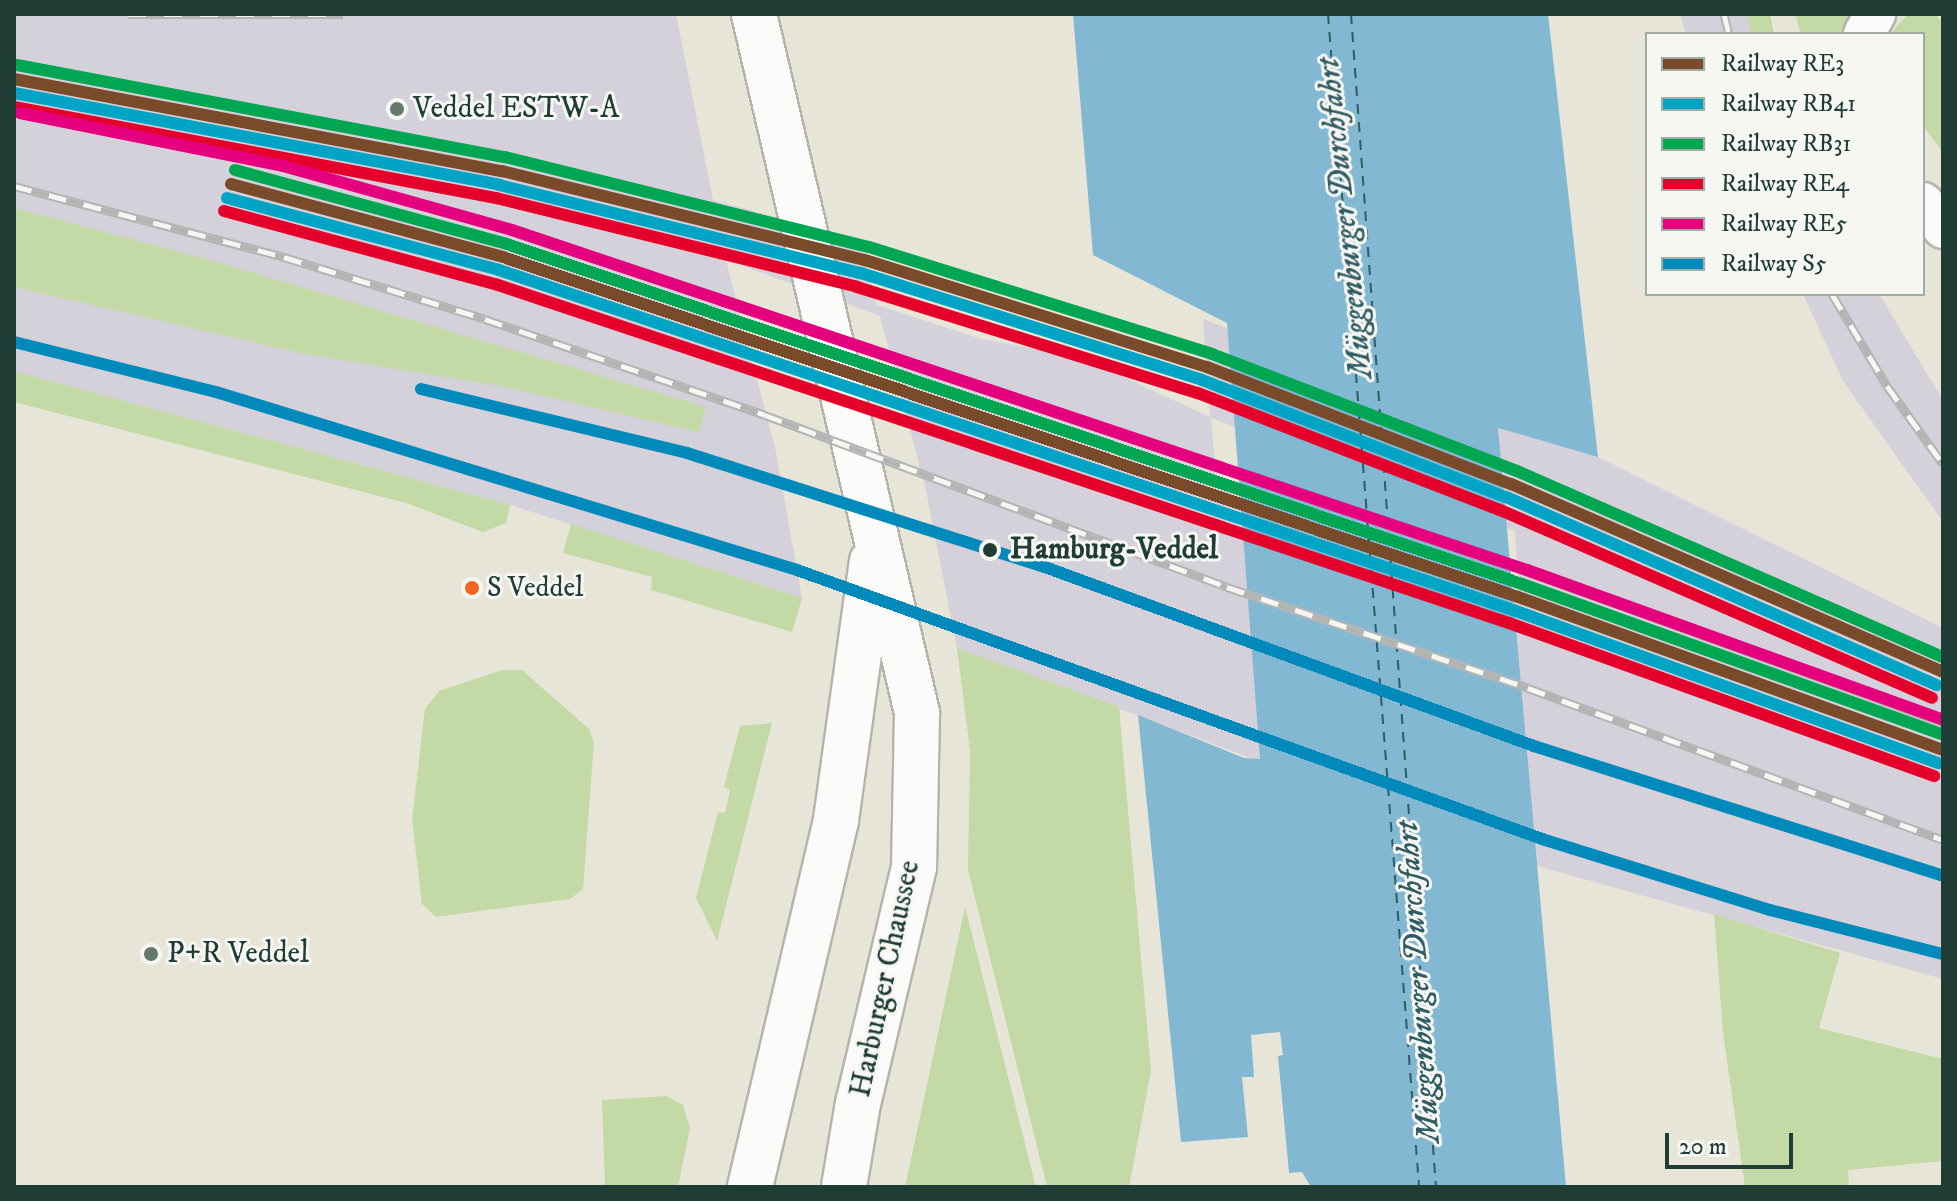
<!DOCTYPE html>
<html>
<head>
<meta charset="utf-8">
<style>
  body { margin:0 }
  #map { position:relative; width:1957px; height:1201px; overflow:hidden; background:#e7e5d8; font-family:"IM FELL DW Pica",serif }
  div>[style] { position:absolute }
  .industrial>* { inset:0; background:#d4d1da }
  .green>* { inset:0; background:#c3daa6 }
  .water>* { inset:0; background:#82b8d2 }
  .ferry>* { height:2px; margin-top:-1px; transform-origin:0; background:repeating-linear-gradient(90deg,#305c63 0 10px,transparent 0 18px) }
  .roads { filter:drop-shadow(2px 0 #b3b5ac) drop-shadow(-2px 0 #b3b5ac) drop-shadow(0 2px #b3b5ac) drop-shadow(0 -2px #b3b5ac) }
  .minor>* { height:40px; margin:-20px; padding:0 20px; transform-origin:20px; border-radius:20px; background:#fbfbf9 }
  .major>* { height:44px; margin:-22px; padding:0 22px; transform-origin:22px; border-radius:22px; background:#fbfbf9 }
  .rail>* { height:9px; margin-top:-4.5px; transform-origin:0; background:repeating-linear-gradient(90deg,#f6f6f2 0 18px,#b2b5b3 0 36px); box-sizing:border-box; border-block:2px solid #b2b5b3 }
  .rail-1>* { height:12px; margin:-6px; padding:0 6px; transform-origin:6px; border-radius:6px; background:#7a4b2a }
  .rail-2>* { height:12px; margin:-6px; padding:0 6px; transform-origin:6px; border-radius:6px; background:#02a4c6 }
  .rail-3>* { height:12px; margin:-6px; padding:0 6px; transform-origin:6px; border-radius:6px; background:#00a651 }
  .rail-4>* { height:12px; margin:-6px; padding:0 6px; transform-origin:6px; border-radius:6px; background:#e4002b }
  .rail-5>* { height:12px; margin:-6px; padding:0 6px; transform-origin:6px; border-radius:6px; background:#e5007d }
  .rail-6>* { height:12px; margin:-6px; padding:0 6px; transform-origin:6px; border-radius:6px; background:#0089bb }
  .dots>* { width:22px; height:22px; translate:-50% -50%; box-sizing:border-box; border:4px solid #f6f6f2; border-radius:50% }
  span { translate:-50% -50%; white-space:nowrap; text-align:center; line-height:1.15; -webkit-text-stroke:6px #f6f6f2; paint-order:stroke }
  .bus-label { font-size:28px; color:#1f3d34 }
  .left { translate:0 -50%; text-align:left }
  .poi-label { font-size:30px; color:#1f3d34 }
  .stop-label { font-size:30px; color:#1f3d34; font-weight:700 }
  .street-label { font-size:30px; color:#1f3d34 }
  .water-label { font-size:32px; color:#305c63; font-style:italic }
  .frame { position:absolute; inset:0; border:16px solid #1f3d34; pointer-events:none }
  .legend { position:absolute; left:1645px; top:32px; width:280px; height:264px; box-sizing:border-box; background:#f6f6f2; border:2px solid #a0aca6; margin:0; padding:10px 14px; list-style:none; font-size:24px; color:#1f3d34 }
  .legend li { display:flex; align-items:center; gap:16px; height:40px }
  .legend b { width:40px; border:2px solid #a0aca6 }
  .scale { position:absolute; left:1665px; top:1133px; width:128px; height:36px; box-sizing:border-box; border:4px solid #1f3d34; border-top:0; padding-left:10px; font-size:24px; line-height:28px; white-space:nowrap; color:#1f3d34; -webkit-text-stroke:6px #f6f6f2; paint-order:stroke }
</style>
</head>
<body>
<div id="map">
  <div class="industrial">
    <div style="clip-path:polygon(evenodd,14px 14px,676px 14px,713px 200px,860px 240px,877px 305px,981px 339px,1078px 356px,1210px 417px,1203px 319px,1498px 435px,1498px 428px,1598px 457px,1943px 628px,1943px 979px,1544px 868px,957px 648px,926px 491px,880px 316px,726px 260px,776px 452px,802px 598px,510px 505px,14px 371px,14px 14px,1211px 418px,1515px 531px,1518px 587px,1217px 487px,1211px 418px)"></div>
    <div style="clip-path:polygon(1680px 14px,1746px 14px,1752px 34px,1686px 34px)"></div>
    <div style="clip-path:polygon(1803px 294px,1879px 294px,1943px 400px,1943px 522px,1843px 381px)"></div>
  </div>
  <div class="green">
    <div style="clip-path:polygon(1746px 14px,1770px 14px,1774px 34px,1752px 34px)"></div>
    <div style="clip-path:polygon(1795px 14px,1853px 14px,1840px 34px,1801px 34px)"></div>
    <div style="clip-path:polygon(1908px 14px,1935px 14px,1943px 23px,1943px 152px,1923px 126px,1923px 34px,1890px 34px)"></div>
    <div style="clip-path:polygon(14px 208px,203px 258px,706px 407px,699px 432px,500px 386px,300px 353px,14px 287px)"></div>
    <div style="clip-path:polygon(14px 371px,510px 505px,506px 523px,483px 532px,406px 503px,14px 402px)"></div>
    <div style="clip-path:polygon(571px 524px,802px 598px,792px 632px,651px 590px,652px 577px,563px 553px)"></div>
    <div style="clip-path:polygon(957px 648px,1119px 707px,1151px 1071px,1129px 1187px,1047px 1187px,968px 870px,970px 751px)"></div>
    <div style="clip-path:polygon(502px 670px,522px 670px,589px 729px,594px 742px,583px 889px,570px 899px,436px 917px,422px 904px,412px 820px,425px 709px,439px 691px)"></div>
    <div style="clip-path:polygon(772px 723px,717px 941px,696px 898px,718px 812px,725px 813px,730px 790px,724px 787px,740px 726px)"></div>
    <div style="clip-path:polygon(965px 907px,1036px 1187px,905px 1187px)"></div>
    <div style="clip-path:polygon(1714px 914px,1840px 953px,1819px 1028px,1943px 1059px,1943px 1161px,1848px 1170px,1849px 1187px,1745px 1187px,1723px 1033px)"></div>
    <div style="clip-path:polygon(666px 1096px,683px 1105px,690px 1128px,678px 1187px,605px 1187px,602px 1100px)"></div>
  </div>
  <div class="water">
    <div style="clip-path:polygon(1073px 14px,1548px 14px,1598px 457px,1498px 428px,1566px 1187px,1311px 1187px,1302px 1172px,1289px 1173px,1278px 1056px,1283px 1055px,1280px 1032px,1251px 1035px,1254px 1077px,1242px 1077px,1248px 1137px,1181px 1142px,1138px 715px,1244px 758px,1260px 759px,1227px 323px,1093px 255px)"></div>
  </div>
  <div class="ferry">
    <div style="left:1328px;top:14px;width:1177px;rotate:85.56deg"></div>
    <div style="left:1351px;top:14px;width:1176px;rotate:85.86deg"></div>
  </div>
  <div class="roads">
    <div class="minor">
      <div style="left:1864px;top:34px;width:23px;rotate:-61deg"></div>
      <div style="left:1923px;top:203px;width:32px;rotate:51deg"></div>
    </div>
    <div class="major">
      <div style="left:754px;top:14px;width:718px;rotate:76.87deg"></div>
      <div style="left:917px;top:713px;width:154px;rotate:91.1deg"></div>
      <div style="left:914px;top:867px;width:243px;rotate:103.3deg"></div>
      <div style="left:858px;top:1103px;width:85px;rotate:99.5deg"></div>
      <div style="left:750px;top:1187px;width:377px;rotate:-76.8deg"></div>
      <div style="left:836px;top:820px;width:261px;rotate:-82.1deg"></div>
    </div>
  </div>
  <div class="rail">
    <div style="left:128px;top:14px;width:215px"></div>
    <div style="left:1724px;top:14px;width:21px;rotate:76deg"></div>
    <div style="left:14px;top:107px;width:255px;rotate:12.2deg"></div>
    <div style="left:263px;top:161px;width:255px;rotate:15.5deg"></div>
    <div style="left:509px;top:229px;width:1063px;rotate:18.59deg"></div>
    <div style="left:1517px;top:568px;width:453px;rotate:19.9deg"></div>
    <div style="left:14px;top:186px;width:279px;rotate:14.7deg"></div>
    <div style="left:284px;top:257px;width:210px;rotate:17.1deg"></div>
    <div style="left:485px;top:319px;width:296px;rotate:18.9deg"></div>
    <div style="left:765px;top:415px;width:493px;rotate:20.4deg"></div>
    <div style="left:1227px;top:587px;width:317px;rotate:18.5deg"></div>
    <div style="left:1528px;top:688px;width:442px;rotate:20.1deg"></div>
    <div style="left:1832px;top:294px;width:107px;rotate:59.1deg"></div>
    <div style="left:1887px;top:386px;width:96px;rotate:54.3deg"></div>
  </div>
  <div class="rail-1">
    <div style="left:14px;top:79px;width:497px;rotate:10.7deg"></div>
    <div style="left:502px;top:171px;width:374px;rotate:13.8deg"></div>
    <div style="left:865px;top:260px;width:358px;rotate:17.4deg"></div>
    <div style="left:1207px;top:367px;width:326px;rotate:21.1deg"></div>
    <div style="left:1511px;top:484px;width:471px;rotate:23.5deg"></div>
    <div style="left:231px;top:184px;width:282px;rotate:15deg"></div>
    <div style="left:503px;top:257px;width:1070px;rotate:18.52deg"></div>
    <div style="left:1518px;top:597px;width:452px;rotate:19.8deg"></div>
  </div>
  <div class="rail-2">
    <div style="left:14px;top:93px;width:494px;rotate:10.7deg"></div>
    <div style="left:499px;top:185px;width:373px;rotate:13.7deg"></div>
    <div style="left:861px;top:273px;width:357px;rotate:17.4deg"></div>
    <div style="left:1202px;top:380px;width:326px;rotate:21.1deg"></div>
    <div style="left:1506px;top:497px;width:470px;rotate:23.6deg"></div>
    <div style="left:227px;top:198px;width:281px;rotate:14.8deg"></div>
    <div style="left:499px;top:270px;width:1069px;rotate:18.54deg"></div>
    <div style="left:1513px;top:610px;width:452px;rotate:19.8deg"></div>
  </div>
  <div class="rail-3">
    <div style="left:17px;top:65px;width:497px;rotate:10.7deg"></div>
    <div style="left:505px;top:157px;width:375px;rotate:13.9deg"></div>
    <div style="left:869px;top:247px;width:359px;rotate:17.3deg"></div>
    <div style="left:1212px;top:354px;width:327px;rotate:21deg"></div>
    <div style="left:1517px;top:471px;width:465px;rotate:23.6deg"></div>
    <div style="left:235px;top:170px;width:282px;rotate:15.2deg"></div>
    <div style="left:507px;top:244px;width:1070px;rotate:18.52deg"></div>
    <div style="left:1522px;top:584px;width:447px;rotate:19.7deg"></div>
  </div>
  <div class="rail-4">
    <div style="left:14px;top:107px;width:491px;rotate:10.7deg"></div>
    <div style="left:496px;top:198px;width:372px;rotate:13.8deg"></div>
    <div style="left:857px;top:287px;width:357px;rotate:17.3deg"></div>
    <div style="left:1198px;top:393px;width:324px;rotate:21.2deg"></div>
    <div style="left:1500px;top:510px;width:471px;rotate:23.5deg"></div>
    <div style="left:224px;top:211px;width:281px;rotate:15.1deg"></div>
    <div style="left:495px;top:284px;width:1069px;rotate:18.49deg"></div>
    <div style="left:1509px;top:623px;width:452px;rotate:19.8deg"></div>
  </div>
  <div class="rail-5">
    <div style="left:20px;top:113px;width:268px;rotate:11.4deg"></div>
    <div style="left:283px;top:166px;width:238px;rotate:15.6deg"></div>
    <div style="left:512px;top:230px;width:1070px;rotate:18.52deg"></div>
    <div style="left:1527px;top:570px;width:442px;rotate:19.8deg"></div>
  </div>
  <div class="rail-6">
    <div style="left:14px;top:342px;width:208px;rotate:13.9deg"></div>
    <div style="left:216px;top:392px;width:608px;rotate:17.03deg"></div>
    <div style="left:797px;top:570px;width:792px;rotate:19.85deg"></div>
    <div style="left:1542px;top:839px;width:239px;rotate:17.3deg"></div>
    <div style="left:1770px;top:910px;width:179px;rotate:14.3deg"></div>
    <div style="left:421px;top:389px;width:274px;rotate:13.5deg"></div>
    <div style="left:687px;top:453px;width:373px;rotate:17.7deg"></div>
    <div style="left:1042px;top:566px;width:524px;rotate:20.1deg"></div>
    <div style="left:1534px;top:746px;width:429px;rotate:17.6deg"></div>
  </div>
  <div class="dots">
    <div style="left:397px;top:109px;background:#65786d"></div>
    <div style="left:990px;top:550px;background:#1f3d34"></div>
    <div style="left:472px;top:588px;background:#f26522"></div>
    <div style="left:151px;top:954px;background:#65786d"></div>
  </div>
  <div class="bus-label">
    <span class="left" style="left:487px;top:588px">S Veddel</span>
  </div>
  <div class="poi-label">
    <span class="left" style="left:413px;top:109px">Veddel ESTW-A</span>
    <span class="left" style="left:167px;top:954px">P+R Veddel</span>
  </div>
  <div class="stop-label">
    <span class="left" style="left:1010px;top:550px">Hamburg-Veddel</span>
  </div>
  <div class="street-label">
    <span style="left:886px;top:979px;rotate:-78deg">Harburger Chaussee</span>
  </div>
  <div class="water-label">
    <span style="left:1346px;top:218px;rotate:-96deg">Müggenburger Durchfahrt</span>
    <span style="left:1419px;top:982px;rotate:-94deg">Müggenburger Durchfahrt</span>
  </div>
  <div class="frame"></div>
  <ul class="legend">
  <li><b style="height:10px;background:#7a4b2a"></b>Railway RE3</li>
  <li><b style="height:10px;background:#02a4c6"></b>Railway RB41</li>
  <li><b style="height:10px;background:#00a651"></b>Railway RB31</li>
  <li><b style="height:10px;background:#e4002b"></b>Railway RE4</li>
  <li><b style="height:10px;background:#e5007d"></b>Railway RE5</li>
  <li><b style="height:10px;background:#0089bb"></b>Railway S5</li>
  </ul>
  <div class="scale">20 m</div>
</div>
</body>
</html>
